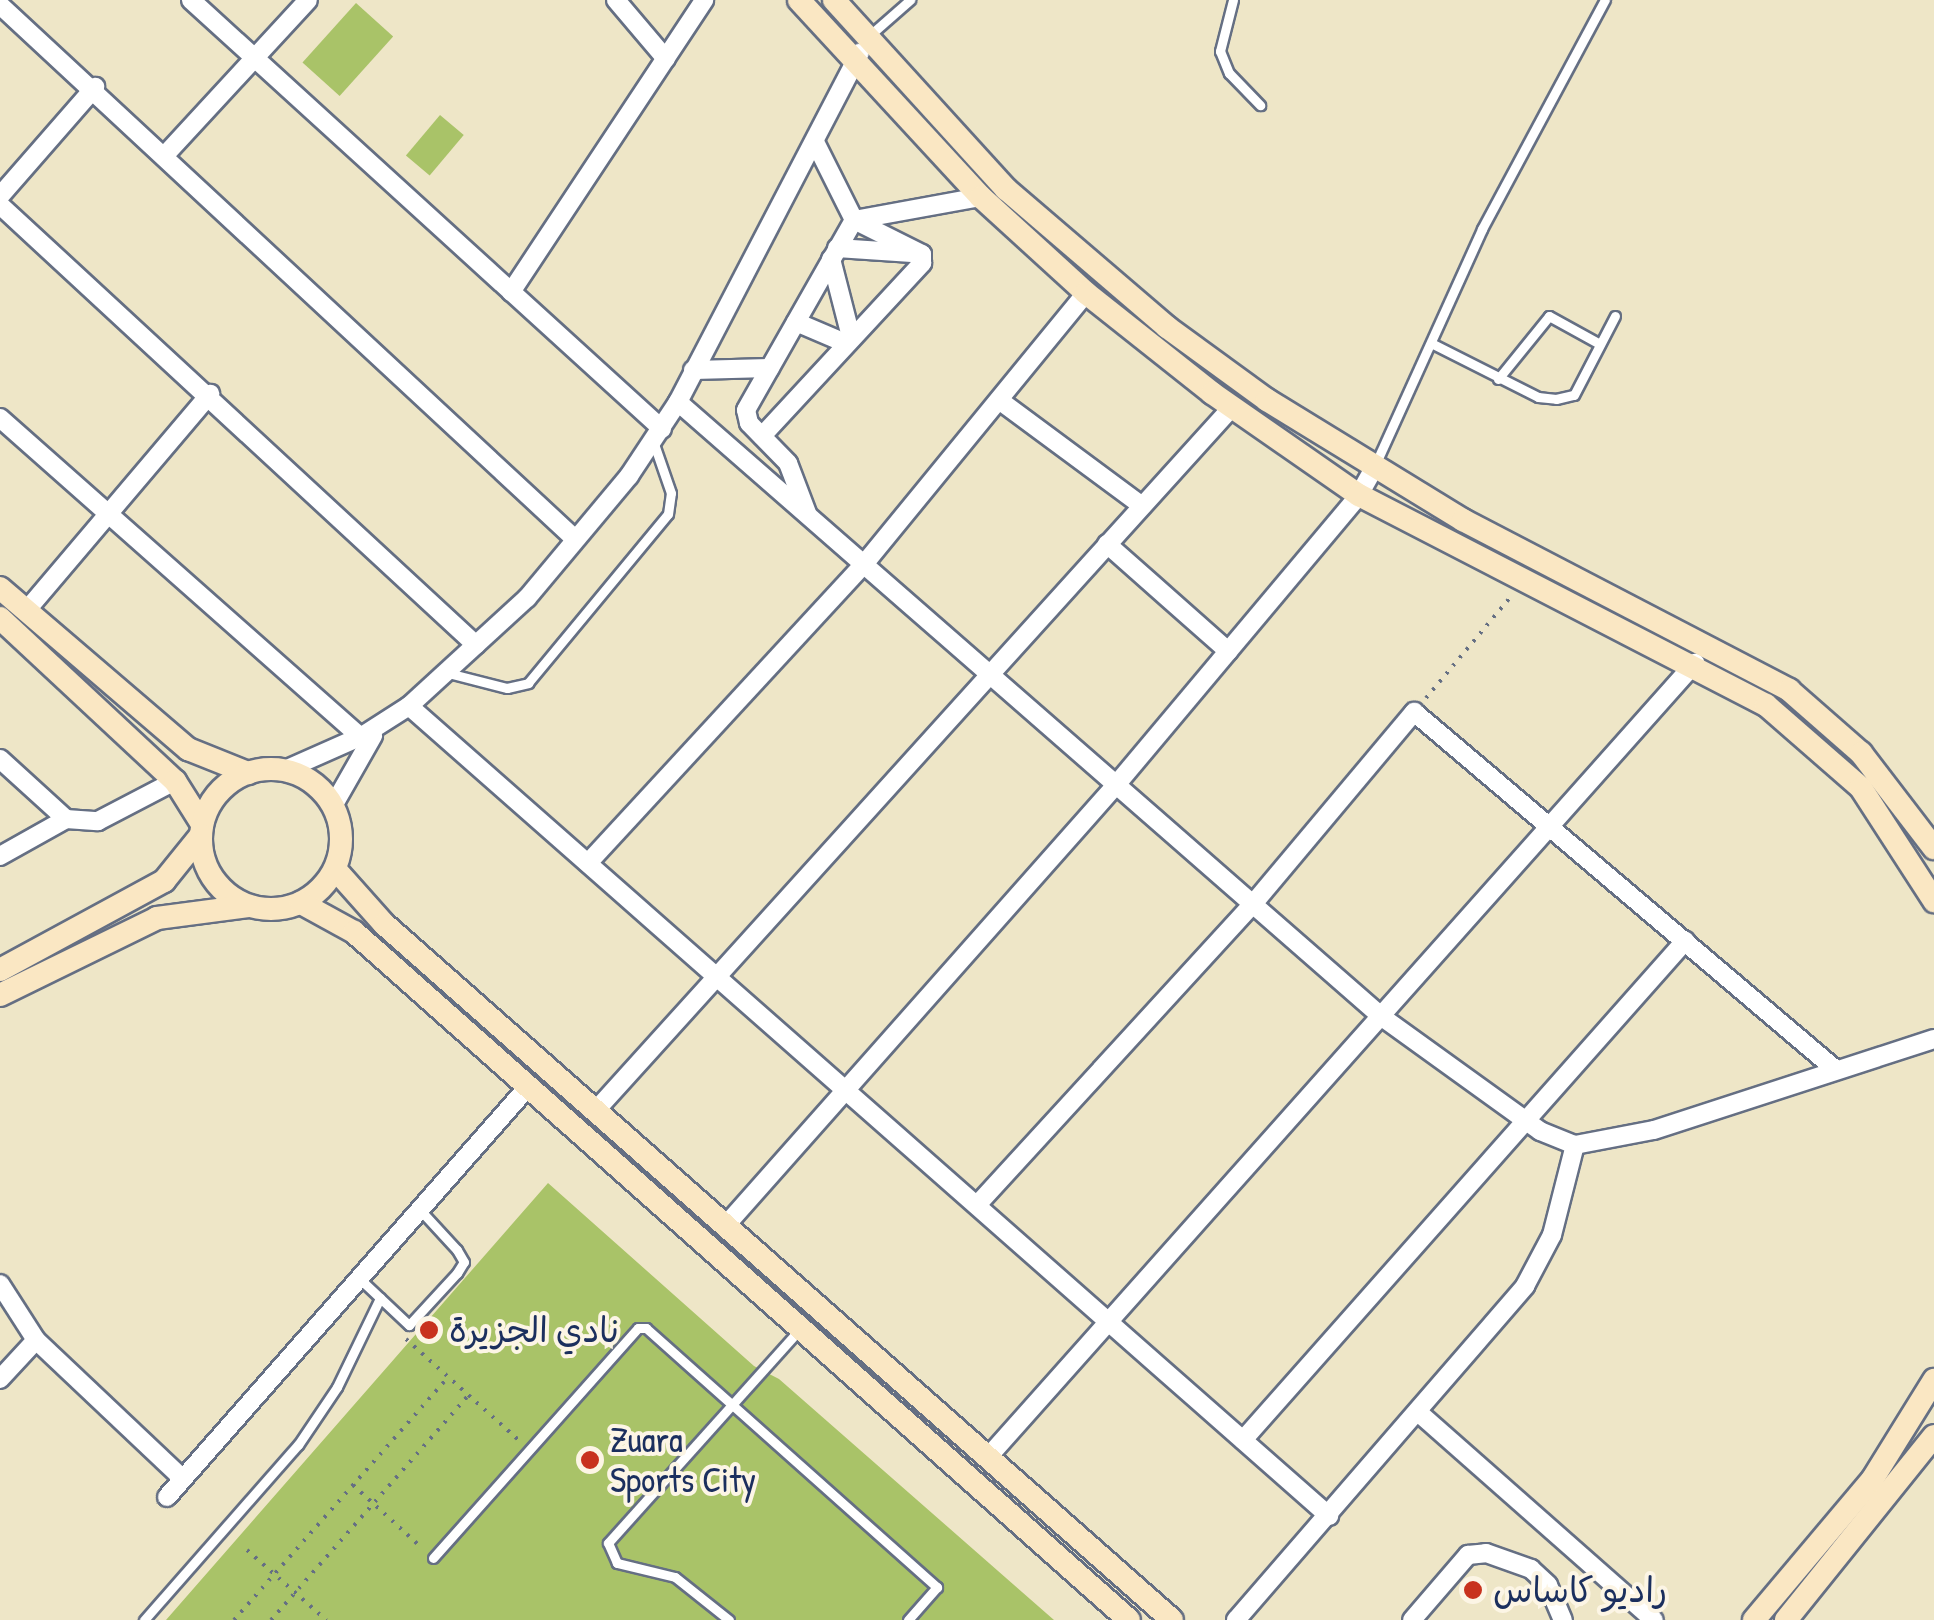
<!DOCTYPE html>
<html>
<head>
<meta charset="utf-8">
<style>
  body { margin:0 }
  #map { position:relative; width:1934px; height:1620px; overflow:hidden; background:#eee6c7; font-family:"Patrick Hand","Playpen Sans Arabic",sans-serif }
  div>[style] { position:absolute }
  .green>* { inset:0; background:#a9c368; transform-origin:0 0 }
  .path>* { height:4px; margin-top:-2px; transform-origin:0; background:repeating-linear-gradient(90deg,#656f83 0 2.5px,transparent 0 10.5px) }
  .roads { filter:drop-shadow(2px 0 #656f83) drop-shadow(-2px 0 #656f83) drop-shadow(0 2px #656f83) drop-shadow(0 -2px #656f83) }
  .lane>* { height:9px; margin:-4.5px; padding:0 4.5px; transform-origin:4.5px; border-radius:4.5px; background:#fff }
  .street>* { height:18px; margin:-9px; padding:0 9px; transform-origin:9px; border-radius:9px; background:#fff }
  .secondary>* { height:22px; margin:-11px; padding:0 11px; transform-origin:11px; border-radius:11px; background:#fae7c3 }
  .secondary>.ring { margin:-11px; padding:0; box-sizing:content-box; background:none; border:22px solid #fae7c3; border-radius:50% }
  .dots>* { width:28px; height:28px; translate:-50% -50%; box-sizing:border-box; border:5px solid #fcf5e5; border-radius:50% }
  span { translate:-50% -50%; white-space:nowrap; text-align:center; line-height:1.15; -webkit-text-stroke:8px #fcf5e5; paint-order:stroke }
  .poi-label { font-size:35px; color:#1b2f5e }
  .left { translate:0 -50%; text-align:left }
</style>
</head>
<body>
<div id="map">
  <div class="green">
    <div style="left:356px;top:3px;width:50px;height:80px;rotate:42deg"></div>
    <div style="left:440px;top:115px;width:31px;height:53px;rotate:40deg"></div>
    <div style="clip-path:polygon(548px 1183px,754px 1366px,779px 1379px,1054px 1620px,166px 1620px)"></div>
  </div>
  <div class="path">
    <div style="left:1426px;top:698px;width:136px;rotate:-50.1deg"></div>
    <div style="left:406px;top:1339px;width:156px;rotate:41.9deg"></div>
    <div style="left:353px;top:1485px;width:93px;rotate:42.4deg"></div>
    <div style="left:247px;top:1550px;width:106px;rotate:41.5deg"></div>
    <div style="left:234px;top:1620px;width:324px;rotate:-48.6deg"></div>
    <div style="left:271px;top:1620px;width:300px;rotate:-48.7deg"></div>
  </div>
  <div class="roads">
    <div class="lane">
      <div style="left:1233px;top:0;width:53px;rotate:104.3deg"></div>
      <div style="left:1220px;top:51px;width:24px;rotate:68deg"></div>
      <div style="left:1229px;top:73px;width:45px;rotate:45.9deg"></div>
      <div style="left:869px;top:36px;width:55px;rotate:-41.3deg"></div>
      <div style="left:1431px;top:343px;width:120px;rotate:26.8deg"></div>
      <div style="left:1538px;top:397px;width:18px;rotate:6deg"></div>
      <div style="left:1556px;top:399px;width:18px;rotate:-13deg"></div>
      <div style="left:1574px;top:395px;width:89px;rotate:-62.6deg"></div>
      <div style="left:1498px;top:379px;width:81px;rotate:-51deg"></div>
      <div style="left:1549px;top:316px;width:58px;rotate:28.8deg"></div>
      <div style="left:1375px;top:465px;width:259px;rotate:-65.6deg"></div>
      <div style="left:1482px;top:229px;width:260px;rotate:-61.8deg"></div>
      <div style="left:448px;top:673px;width:61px;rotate:14.3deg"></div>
      <div style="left:507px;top:688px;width:22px;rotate:-13deg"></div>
      <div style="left:528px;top:683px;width:219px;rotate:-50.4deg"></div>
      <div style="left:668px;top:514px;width:21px;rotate:-82deg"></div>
      <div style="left:671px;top:493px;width:55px;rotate:-109.1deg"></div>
      <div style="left:361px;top:1280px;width:66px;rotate:43.2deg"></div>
      <div style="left:409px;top:1325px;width:71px;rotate:-47.3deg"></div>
      <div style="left:457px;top:1273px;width:13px;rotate:-58deg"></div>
      <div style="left:464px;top:1262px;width:14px;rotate:-120deg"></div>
      <div style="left:457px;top:1250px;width:52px;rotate:-132.6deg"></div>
      <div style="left:433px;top:1558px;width:308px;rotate:-48.3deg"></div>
      <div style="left:638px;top:1328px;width:8px"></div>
      <div style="left:646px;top:1328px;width:390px;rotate:41.7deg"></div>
      <div style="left:937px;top:1587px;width:44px;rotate:131.3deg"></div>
      <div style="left:144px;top:1620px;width:233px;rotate:-48.7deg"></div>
      <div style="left:298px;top:1445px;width:70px;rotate:-56.1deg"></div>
      <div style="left:337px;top:1387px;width:99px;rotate:-64.2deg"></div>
      <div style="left:729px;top:1620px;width:69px;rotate:-141.5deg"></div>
      <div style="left:675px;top:1577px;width:60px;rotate:-166.4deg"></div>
      <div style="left:617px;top:1563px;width:22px;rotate:-114deg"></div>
      <div style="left:608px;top:1543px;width:286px;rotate:-48.1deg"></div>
    </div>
    <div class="street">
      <div style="left:191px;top:0;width:637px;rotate:42.33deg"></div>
      <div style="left:616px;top:0;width:77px;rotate:49.7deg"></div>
      <div style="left:0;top:5px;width:783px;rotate:42.88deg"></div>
      <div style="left:816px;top:144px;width:85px;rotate:63.4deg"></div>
      <div style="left:854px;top:220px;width:129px;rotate:-10.3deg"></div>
      <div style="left:166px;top:154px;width:209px;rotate:-47.3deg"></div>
      <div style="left:0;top:196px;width:145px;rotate:-48.9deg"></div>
      <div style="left:0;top:205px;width:648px;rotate:42.75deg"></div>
      <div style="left:837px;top:248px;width:75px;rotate:3.8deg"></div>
      <div style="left:831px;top:259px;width:76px;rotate:75.6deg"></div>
      <div style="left:511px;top:292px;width:350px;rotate:-56.5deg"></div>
      <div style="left:796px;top:322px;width:51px;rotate:23.1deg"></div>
      <div style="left:693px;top:370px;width:77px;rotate:-1.5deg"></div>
      <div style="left:999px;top:400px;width:178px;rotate:36.5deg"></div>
      <div style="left:678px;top:402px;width:935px;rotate:41.14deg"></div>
      <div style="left:1382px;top:1017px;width:195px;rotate:35.8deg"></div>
      <div style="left:1540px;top:1131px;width:38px;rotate:22deg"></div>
      <div style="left:1575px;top:1145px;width:80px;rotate:-10.8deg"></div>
      <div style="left:1654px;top:1130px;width:294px;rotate:-18deg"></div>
      <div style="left:0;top:418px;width:489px;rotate:41.5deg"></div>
      <div style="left:762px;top:436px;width:236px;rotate:-47.2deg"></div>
      <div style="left:922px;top:263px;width:9px;rotate:-90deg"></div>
      <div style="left:807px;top:513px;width:53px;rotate:-110.8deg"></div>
      <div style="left:788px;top:463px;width:56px;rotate:-134.3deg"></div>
      <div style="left:749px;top:423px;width:13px;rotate:-103deg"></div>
      <div style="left:746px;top:410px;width:219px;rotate:-60.4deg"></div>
      <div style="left:854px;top:220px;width:76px;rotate:26.6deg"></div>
      <div style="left:1107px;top:544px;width:162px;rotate:41.5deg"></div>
      <div style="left:26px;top:611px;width:285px;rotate:-49.7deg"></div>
      <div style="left:409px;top:706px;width:1226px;rotate:41.36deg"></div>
      <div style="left:0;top:759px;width:89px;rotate:42.3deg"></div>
      <div style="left:285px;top:770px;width:84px;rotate:-23.8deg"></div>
      <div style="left:362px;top:736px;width:56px;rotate:-32.6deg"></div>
      <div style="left:409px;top:706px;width:160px;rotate:-42.5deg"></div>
      <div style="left:527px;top:598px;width:159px;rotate:-50.1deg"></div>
      <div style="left:629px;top:476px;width:89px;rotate:-56.5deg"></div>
      <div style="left:678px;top:402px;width:394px;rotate:-62.5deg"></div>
      <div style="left:333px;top:806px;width:81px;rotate:-60.3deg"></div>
      <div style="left:0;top:856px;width:76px;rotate:-29.3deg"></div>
      <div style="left:66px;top:819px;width:32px;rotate:4deg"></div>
      <div style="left:98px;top:821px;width:87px;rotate:-27.5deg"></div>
      <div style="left:588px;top:863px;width:408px;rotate:-47.3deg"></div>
      <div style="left:865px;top:563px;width:349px;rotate:-50.7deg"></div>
      <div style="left:598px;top:1108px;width:945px;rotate:-47.87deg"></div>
      <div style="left:977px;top:1205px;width:408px;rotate:-47.5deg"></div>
      <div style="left:1253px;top:904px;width:251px;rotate:-50deg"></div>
      <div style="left:1414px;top:712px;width:553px;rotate:40.31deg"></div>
      <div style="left:727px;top:1224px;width:587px;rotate:-48.46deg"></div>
      <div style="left:1116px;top:785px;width:378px;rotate:-50deg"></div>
      <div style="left:1359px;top:495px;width:31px;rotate:-61deg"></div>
      <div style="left:0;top:1284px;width:67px;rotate:57.3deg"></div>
      <div style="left:36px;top:1340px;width:202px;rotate:43.4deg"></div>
      <div style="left:0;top:1379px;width:53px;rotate:-47.3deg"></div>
      <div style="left:1419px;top:1413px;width:313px;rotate:41.4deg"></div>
      <div style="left:1243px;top:1440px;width:667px;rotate:-48.47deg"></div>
      <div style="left:989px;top:1456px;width:1062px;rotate:-48.32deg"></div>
      <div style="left:167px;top:1497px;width:545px;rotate:-48.65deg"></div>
      <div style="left:1236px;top:1620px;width:442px;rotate:-49.1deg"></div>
      <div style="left:1525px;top:1286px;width:58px;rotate:-62.1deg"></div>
      <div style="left:1552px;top:1235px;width:93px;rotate:-75.7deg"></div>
      <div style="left:1412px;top:1620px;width:86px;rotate:-49.3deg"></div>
      <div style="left:1468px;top:1555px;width:18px;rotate:-6deg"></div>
      <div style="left:1486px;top:1553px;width:48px;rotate:19.6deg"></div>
      <div style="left:1531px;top:1569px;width:23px;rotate:43deg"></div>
      <div style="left:1548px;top:1585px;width:38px;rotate:67deg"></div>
    </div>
    <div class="secondary">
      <div style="left:799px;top:0;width:268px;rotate:47.3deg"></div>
      <div style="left:981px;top:197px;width:142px;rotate:42.4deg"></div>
      <div style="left:1086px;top:293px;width:161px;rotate:38.4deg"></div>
      <div style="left:1212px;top:393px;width:179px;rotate:34.8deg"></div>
      <div style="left:1359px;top:495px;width:458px;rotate:27.3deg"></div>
      <div style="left:1766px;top:705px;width:126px;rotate:41.1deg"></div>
      <div style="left:1861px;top:788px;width:135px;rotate:57.1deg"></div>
      <div style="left:834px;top:0;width:256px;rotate:47.7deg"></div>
      <div style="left:1006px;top:189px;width:212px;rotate:40.6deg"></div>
      <div style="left:1167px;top:327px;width:124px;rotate:36.1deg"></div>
      <div style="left:1267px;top:400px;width:230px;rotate:31.5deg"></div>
      <div style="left:1463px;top:520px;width:368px;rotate:27.5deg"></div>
      <div style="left:1789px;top:690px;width:96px;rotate:41.2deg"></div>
      <div style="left:1861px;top:753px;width:120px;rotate:52.5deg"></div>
      <div style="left:0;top:588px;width:248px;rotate:40.6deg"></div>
      <div style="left:188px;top:749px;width:65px;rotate:21.8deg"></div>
      <div style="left:0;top:618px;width:239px;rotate:43deg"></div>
      <div style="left:175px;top:781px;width:51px;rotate:57.9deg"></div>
      <div class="ring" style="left:201px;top:769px;width:118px;height:118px"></div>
      <div style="left:335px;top:869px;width:74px;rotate:48.3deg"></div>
      <div style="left:384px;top:924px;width:1051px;rotate:41.45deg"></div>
      <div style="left:301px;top:903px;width:60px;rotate:28.7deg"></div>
      <div style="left:354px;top:932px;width:1036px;rotate:41.6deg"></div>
      <div style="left:0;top:970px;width:187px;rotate:-28.5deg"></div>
      <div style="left:164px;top:881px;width:59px;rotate:-51.2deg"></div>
      <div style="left:0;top:995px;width:175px;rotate:-26.1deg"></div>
      <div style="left:157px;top:918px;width:92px;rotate:-7.5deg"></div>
      <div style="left:1754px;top:1620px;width:183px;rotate:-49.9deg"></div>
      <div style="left:1872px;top:1480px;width:118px;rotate:-58.2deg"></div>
      <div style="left:1786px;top:1620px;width:236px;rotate:-51.2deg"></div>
    </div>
  </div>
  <div class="dots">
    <div style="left:429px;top:1330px;background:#c8321e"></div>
    <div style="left:590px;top:1460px;background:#c8321e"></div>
    <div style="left:1473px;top:1590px;background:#c8321e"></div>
  </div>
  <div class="poi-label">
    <span class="left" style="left:449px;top:1330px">نادي الجزيرة</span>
    <span class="left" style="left:610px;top:1460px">Zuara<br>Sports City</span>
    <span class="left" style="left:1493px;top:1590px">راديو كاساس</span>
  </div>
</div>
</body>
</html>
